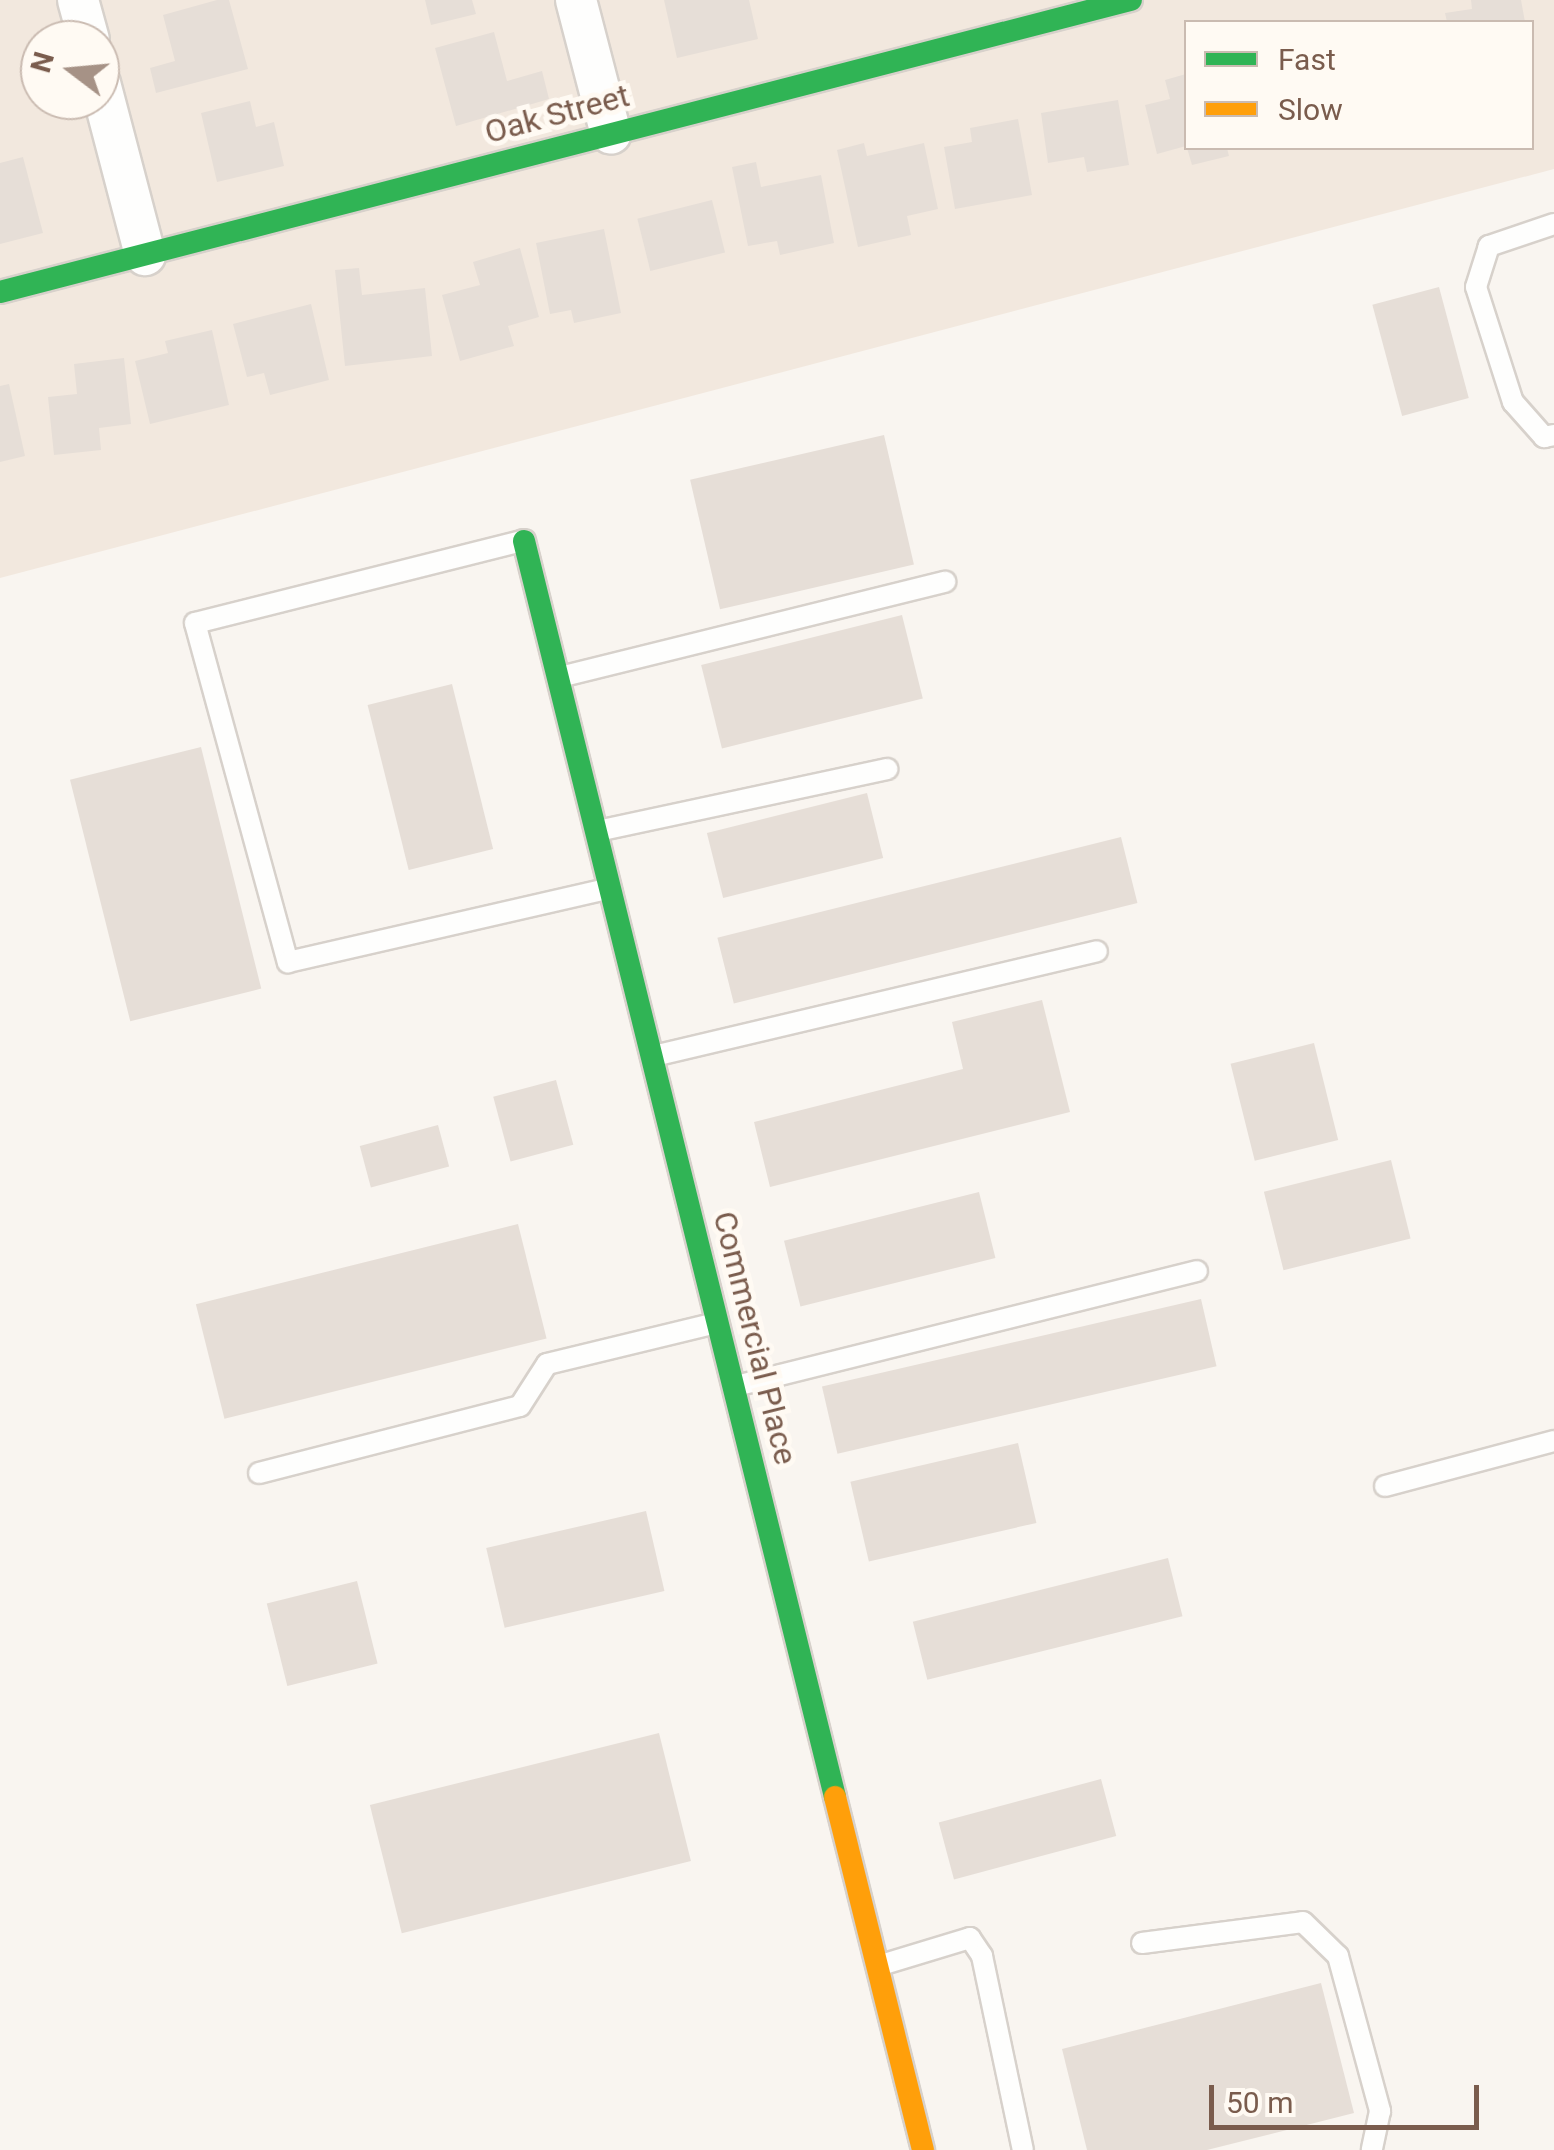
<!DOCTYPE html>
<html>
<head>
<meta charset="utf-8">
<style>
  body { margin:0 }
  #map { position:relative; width:1554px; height:2150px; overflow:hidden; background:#f9f5f0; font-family:Roboto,sans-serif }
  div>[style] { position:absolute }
  .residential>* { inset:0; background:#f2e8de }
  .building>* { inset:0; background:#e6ded7; transform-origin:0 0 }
  .roads { filter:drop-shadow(2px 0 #d7d1cb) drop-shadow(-2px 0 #d7d1cb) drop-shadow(0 2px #d7d1cb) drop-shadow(0 -2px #d7d1cb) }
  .lane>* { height:20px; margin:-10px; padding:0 10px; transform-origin:10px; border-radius:10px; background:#fefefd }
  .street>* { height:40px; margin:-20px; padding:0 20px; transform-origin:20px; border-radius:20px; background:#fefefd }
  .fast>* { height:22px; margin:-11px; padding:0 11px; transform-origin:11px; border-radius:11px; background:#30b455 }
  .slow>* { height:22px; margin:-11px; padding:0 11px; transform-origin:11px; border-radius:11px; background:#ff9f0a }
  span { translate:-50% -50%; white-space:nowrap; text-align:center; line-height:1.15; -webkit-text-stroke:10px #fffaf3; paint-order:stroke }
  .street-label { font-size:32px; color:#7a5c4d }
  .legend { position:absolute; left:1184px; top:20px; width:350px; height:130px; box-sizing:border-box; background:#fffaf3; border:2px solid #cabbb1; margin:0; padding:12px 18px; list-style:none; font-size:30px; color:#7a5c4d }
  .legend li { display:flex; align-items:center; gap:20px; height:50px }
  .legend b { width:50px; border:2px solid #cabbb1 }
  .north { position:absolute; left:20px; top:20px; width:100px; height:100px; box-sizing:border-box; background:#fffaf3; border:2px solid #cabbb1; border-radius:50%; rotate:286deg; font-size:28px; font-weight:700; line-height:40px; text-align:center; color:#7a5c4d }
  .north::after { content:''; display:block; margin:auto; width:35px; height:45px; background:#a69286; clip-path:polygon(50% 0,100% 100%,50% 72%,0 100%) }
  .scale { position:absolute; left:1209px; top:2085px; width:270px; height:45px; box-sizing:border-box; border:5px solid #7a5c4d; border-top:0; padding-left:12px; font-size:30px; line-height:35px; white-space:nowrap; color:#7a5c4d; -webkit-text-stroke:8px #fffaf3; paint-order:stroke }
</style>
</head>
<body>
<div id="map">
  <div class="residential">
    <div style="clip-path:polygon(evenodd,0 0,1554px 0,1554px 169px,0 578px,0 0,1186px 22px,1532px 22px,1532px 148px,1186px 148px,1186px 22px,0 0,40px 40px,100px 40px,100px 100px,40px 100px,40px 40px)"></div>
  </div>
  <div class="building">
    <div style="clip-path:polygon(217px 0,229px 0,248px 69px,156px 93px,150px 68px,175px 61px,163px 15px)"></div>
    <div style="clip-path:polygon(425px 0,472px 0,476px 14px,431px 25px)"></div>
    <div style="clip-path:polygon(664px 0,749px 0,758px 39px,677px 58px)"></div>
    <div style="clip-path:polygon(1471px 0,1521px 0,1525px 22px,1447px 22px,1445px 13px,1472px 9px)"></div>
    <div style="clip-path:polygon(494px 32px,507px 81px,542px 71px,549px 99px,456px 126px,435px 48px)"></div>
    <div style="clip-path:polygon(1186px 74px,1186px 146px,1157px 154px,1145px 105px,1170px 99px,1165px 80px)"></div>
    <div style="clip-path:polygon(1118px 100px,1129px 165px,1087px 172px,1084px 157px,1048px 163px,1041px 113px)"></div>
    <div style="clip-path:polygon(250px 101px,256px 127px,274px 122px,284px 166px,217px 182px,201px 113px)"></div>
    <div style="clip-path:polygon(1018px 119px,1032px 195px,955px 209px,944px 147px,972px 142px,970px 128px)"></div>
    <div style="clip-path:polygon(864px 143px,867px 156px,924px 143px,938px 209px,907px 216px,911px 235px,858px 247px,837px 150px)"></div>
    <div style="clip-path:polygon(1187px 148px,1227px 148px,1229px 156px,1192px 165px)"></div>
    <div style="clip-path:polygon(23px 157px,43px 233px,0 244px,0 163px)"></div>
    <div style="clip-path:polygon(756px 162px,761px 187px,821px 175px,834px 243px,780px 255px,777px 241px,748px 246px,732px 167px)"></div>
    <div style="left:712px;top:200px;width:54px;height:77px;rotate:76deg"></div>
    <div style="clip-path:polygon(604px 229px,621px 313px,574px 323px,571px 310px,550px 314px,536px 243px)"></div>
    <div style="clip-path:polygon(520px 248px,539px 317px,508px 326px,514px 346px,460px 361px,442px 295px,480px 285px,473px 262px)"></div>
    <div style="clip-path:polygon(359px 268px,362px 295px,425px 288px,432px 356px,345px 366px,335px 270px)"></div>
    <div style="left:1439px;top:287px;width:115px;height:69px;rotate:75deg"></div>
    <div style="clip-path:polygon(311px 304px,329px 380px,270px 395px,264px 373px,247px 377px,233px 324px)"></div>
    <div style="clip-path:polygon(212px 330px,229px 405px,150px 424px,135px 361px,168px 353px,165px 341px)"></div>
    <div style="clip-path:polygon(124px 358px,131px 424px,99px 428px,101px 450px,54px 455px,48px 397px,77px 394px,74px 364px)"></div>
    <div style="clip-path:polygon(9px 384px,25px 456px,0 462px,0 386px)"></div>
    <div style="left:884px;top:435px;width:133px;height:199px;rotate:77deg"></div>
    <div style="left:902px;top:615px;width:86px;height:207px;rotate:76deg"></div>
    <div style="left:452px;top:684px;width:170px;height:87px;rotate:76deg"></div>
    <div style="left:201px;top:747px;width:249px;height:135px;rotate:76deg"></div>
    <div style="left:867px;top:793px;width:67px;height:165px;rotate:76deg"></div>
    <div style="left:1121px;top:837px;width:68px;height:416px;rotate:76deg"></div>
    <div style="clip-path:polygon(1042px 1000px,1070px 1112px,770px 1187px,754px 1122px,963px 1069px,952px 1022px)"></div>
    <div style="left:1314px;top:1043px;width:100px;height:86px;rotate:76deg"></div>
    <div style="left:556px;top:1080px;width:67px;height:65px;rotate:75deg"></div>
    <div style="left:438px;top:1125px;width:43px;height:81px;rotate:75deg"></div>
    <div style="left:1391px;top:1160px;width:81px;height:131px;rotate:76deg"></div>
    <div style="left:979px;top:1192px;width:68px;height:201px;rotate:76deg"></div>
    <div style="left:518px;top:1224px;width:118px;height:332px;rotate:76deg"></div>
    <div style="left:1201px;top:1299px;width:69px;height:389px;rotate:77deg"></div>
    <div style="left:1018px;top:1443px;width:82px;height:172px;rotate:77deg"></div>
    <div style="left:646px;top:1511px;width:82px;height:164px;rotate:77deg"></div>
    <div style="left:1168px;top:1558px;width:60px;height:263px;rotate:76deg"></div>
    <div style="left:357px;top:1581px;width:85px;height:93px;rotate:76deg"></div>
    <div style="left:659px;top:1733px;width:132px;height:298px;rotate:76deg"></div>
    <div style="left:1101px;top:1779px;width:59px;height:168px;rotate:75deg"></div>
    <div style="clip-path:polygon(1321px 1983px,1354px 2113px,1207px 2150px,1087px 2150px,1062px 2049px)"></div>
  </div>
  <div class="roads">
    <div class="lane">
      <div style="left:1554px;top:224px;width:69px;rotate:161.3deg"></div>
      <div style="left:1489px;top:246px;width:43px;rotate:107.6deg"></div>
      <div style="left:1476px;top:287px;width:121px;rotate:72.2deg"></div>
      <div style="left:1513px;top:402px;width:47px;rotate:48.5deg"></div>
      <div style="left:1544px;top:437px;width:10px;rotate:-11deg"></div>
      <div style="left:522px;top:541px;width:337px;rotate:165.9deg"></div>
      <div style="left:195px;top:623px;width:352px;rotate:74.7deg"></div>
      <div style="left:288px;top:962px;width:328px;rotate:-12.9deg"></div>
      <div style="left:560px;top:677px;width:397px;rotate:-13.9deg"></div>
      <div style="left:598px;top:831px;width:296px;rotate:-12.1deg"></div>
      <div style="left:654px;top:1056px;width:455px;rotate:-13.3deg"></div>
      <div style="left:736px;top:1386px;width:475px;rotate:-14deg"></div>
      <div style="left:259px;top:1473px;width:269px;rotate:-14.4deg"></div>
      <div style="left:520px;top:1406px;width:50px;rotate:-57.3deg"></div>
      <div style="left:547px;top:1364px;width:174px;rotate:-13.6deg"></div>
      <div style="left:1385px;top:1486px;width:175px;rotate:-14.9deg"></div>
      <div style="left:1142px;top:1943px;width:162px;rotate:-7.4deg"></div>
      <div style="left:1303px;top:1922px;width:49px;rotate:44.2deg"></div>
      <div style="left:1338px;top:1956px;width:161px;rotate:74.8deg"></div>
      <div style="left:1380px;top:2111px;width:40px;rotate:102deg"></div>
      <div style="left:881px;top:1965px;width:93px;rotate:-16.9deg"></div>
      <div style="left:970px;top:1938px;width:22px;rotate:56deg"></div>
      <div style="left:982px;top:1956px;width:198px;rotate:78.1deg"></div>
    </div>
    <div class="street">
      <div style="left:78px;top:0;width:41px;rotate:74.6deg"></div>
      <div style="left:576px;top:0;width:138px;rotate:75.4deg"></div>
      <div style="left:100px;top:83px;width:178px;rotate:75.3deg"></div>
    </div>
    <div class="fast">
      <div style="left:0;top:292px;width:1168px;rotate:-14.48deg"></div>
      <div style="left:524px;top:541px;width:1294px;rotate:76.09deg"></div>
    </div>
    <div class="slow">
      <div style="left:835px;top:1797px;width:364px;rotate:76deg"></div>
    </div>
  </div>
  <div class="street-label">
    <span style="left:557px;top:114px;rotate:-15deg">Oak Street</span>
    <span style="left:755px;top:1338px;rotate:76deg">Commercial Place</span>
  </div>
  <ul class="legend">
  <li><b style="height:12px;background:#30b455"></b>Fast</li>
  <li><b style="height:12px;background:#ff9f0a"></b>Slow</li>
  </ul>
  <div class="north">N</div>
  <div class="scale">50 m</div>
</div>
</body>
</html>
